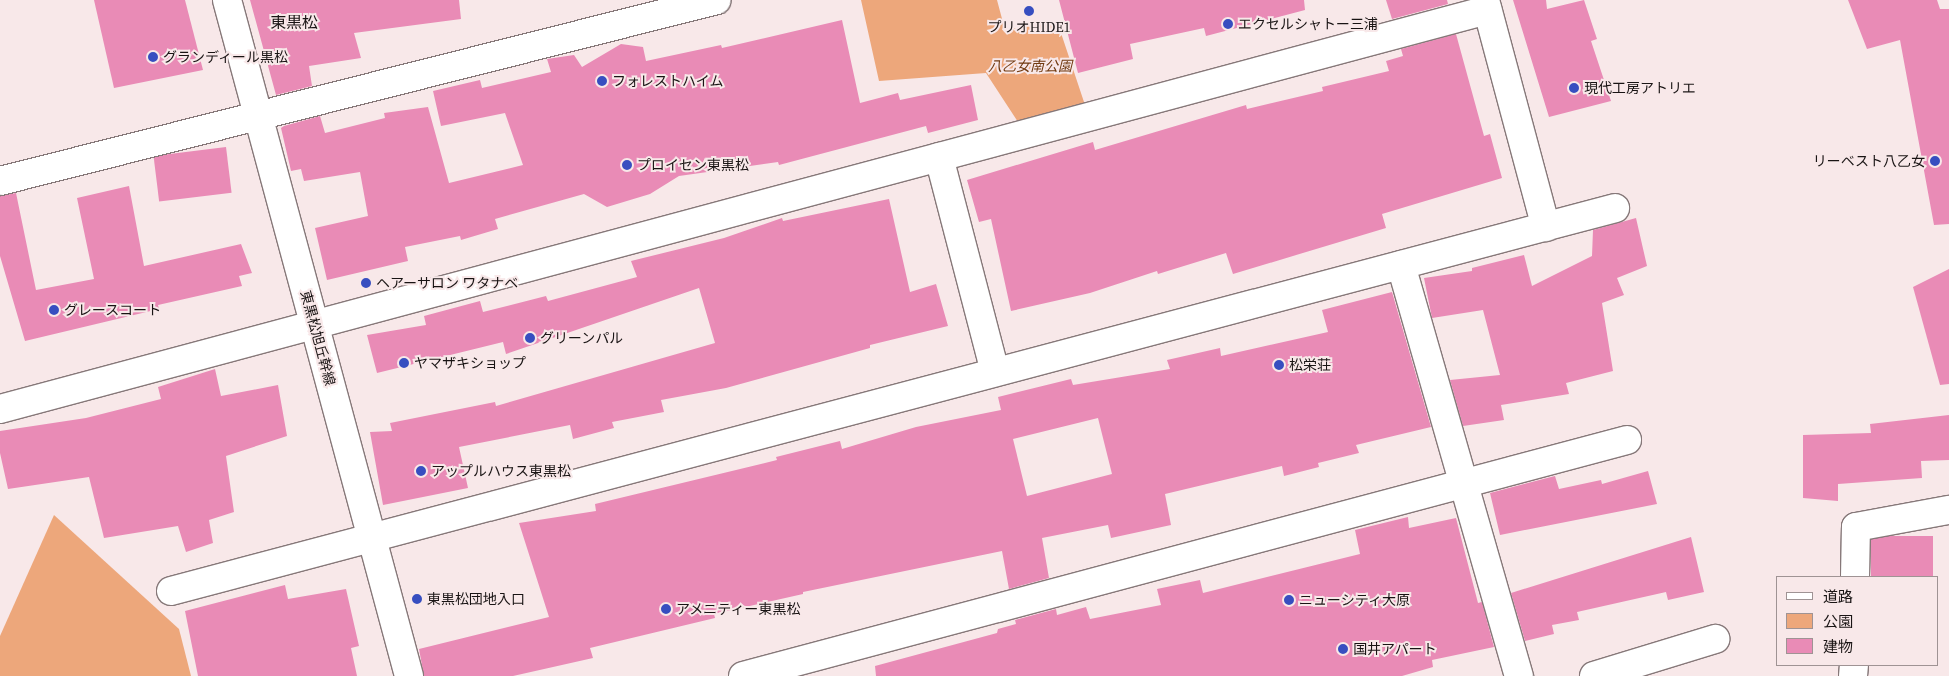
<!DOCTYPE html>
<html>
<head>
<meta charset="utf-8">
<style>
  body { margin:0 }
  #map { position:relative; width:1949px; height:676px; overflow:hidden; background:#f8e8e9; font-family:"Source Serif 4","Noto Sans JP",serif }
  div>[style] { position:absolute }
  .green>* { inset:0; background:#eda77b }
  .building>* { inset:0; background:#e98bb6; transform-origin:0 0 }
  .roads { filter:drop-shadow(1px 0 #867879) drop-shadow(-1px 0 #867879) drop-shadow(0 1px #867879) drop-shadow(0 -1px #867879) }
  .minor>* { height:28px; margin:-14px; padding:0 14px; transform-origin:14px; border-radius:14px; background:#fff }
  .tertiary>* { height:28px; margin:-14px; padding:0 14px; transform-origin:14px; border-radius:14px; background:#fff }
  .dots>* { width:14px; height:14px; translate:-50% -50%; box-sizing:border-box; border:2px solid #f8e8e9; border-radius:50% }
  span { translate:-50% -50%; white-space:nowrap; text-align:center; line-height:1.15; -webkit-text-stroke:4px #f8e8e9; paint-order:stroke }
  .poi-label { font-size:14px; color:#191414 }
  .left { translate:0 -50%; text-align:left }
  .right { translate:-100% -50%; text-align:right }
  .park-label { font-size:14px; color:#70390f; font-style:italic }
  .street-label { font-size:14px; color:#191414 }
  .quarter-label { font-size:16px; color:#191414 }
  .legend { position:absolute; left:1776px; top:576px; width:162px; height:90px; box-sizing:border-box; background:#f8e8e9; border:1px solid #9f9394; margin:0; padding:6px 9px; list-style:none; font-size:15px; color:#191414 }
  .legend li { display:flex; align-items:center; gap:10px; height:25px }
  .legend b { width:25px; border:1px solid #9f9394 }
</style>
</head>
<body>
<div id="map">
  <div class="green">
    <div style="clip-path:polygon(861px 0,997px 0,1005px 30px,1057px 21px,1085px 105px,1022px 128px,986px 73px,879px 81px)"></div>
    <div style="clip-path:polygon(54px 515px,179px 629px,191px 676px,0 676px,0 636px)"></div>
  </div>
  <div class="building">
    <div style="clip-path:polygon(94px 0,185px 0,203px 70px,114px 88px)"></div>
    <div style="clip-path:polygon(250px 0,459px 0,461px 19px,354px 33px,361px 58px,309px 66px,312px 86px,276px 95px)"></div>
    <div style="clip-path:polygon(1059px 0,1304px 0,1305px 10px,1206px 36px,1204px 28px,1130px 44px,1133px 59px,1078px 73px)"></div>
    <div style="clip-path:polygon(1386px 0,1447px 0,1448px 4px,1392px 19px)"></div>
    <div style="clip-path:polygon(1513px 0,1546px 0,1547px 9px,1584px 0,1597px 39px,1591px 41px,1611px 101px,1549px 117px)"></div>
    <div style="clip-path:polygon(1848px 0,1937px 0,1940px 9px,1949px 9px,1949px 224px,1934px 225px,1900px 40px,1867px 49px)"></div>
    <div style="clip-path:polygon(842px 20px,860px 103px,898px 93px,900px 100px,971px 85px,978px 120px,928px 133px,926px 126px,779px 165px,778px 162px,679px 176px,650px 194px,607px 207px,584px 194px,495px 219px,498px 229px,461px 240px,460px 236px,405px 247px,408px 261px,327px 280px,315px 228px,368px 216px,360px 172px,304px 181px,301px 169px,291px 171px,281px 128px,284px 126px,320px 116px,325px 133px,385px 118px,384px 113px,428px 107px,449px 183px,523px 165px,505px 113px,441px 126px,433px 91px,480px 80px,482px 88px,551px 72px,547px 59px,574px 55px,582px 67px,621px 44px,643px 47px,646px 61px,721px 45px,722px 48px)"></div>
    <div style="clip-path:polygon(1456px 34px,1484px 136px,1490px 134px,1502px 178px,1382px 214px,1386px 228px,1233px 274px,1226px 253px,1158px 274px,1157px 271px,1090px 293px,1011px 311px,991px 219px,979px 222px,967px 180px,1093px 142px,1095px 150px,1246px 105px,1247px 109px,1323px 91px,1322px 87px,1389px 71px,1386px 61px,1403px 56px,1401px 49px)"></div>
    <div style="left:226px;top:147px;width:46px;height:73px;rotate:83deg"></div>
    <div style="clip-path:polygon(129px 186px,144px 266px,241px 244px,252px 273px,239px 276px,242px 286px,158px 305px,159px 309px,25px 341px,0 256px,0 196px,16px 193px,36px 290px,94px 279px,77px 198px)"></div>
    <div style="clip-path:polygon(889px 199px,910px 292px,936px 284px,948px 326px,870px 345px,870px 348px,726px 388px,661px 400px,664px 412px,612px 422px,614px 428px,573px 439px,570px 425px,459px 447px,468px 488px,383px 505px,370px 432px,392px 431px,390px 423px,495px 402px,496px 406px,715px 343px,699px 288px,506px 354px,503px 342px,377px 373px,367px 335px,426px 325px,424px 316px,480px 301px,483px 312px,546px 296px,548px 301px,637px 277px,631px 261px,724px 238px,782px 218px,783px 221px)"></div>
    <div style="clip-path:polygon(1636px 218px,1647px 266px,1617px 278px,1624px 295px,1602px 303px,1613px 371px,1566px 383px,1569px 394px,1501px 405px,1504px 420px,1463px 426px,1450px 380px,1500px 375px,1483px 310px,1432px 318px,1424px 278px,1472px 271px,1472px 268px,1524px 255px,1532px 286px,1592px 256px,1593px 230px)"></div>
    <div style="clip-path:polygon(1949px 269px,1949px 384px,1940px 385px,1913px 287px)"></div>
    <div style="clip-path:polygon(evenodd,1392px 292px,1431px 427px,1356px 445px,1359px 453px,1318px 463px,1319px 467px,1284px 476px,1282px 466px,1165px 494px,1171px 525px,1111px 538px,1108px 525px,1042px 538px,1049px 578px,1009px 589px,1002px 551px,803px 592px,803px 594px,714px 614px,715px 618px,590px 648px,593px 658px,513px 676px,424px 676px,419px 649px,549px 617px,519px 523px,596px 511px,595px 504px,777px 460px,776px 457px,840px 441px,842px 449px,916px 427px,1001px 410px,998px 397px,1071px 379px,1073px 385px,1170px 369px,1167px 360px,1220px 348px,1221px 356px,1328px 332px,1322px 310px,1392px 292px,1098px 418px,1112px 474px,1027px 496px,1013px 439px,1098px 418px)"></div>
    <div style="clip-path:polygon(215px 369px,221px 396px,278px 385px,287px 436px,226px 456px,234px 512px,209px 520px,213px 543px,186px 552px,178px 526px,104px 538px,89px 477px,8px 489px,0 453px,0 431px,86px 418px,161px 399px,158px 387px)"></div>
    <div style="clip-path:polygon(1949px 415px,1949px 460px,1921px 461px,1922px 478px,1838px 484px,1838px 501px,1803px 498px,1803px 435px,1871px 433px,1870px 424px)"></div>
    <div style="clip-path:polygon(1648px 471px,1657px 504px,1500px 535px,1490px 493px,1555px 476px,1559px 489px,1601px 480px,1602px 484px)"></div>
    <div style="clip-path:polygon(1408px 517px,1409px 528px,1456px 518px,1478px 603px,1482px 602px,1494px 647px,1432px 660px,1433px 667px,1402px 676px,876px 676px,875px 666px,997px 633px,998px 629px,1016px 624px,1015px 620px,1056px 609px,1057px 615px,1086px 607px,1090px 619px,1161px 605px,1157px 589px,1200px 580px,1203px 593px,1360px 554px,1355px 530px)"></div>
    <div style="left:1933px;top:536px;width:41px;height:62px;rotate:90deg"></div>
    <div style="clip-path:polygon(1691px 537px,1704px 592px,1668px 600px,1666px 592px,1577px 612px,1579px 620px,1552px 625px,1554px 634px,1525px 641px,1511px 593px)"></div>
    <div style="clip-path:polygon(285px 585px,288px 599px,346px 589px,359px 646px,351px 648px,357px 676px,198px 676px,185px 611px)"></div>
  </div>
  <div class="roads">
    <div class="minor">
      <div style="left:1485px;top:0;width:235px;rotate:75deg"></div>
      <div style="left:939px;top:157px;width:222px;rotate:75.4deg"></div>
      <div style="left:0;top:181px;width:739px;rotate:-14.17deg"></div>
      <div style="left:1401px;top:265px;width:428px;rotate:74deg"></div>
      <div style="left:0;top:409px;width:1540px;rotate:-15.02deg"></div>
      <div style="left:1855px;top:577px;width:50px;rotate:-88.9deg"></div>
      <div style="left:1856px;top:527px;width:95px;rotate:-10.4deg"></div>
      <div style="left:171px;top:591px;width:1494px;rotate:-14.85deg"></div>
      <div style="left:743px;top:676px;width:915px;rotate:-14.95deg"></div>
      <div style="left:1594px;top:676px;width:127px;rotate:-17deg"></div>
      <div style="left:1853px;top:676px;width:11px;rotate:-85deg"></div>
    </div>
    <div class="tertiary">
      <div style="left:227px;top:0;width:700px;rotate:74.93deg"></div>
    </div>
  </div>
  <div class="dots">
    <div style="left:1029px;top:11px;background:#374ec0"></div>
    <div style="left:1228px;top:24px;background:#374ec0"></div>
    <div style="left:153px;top:57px;background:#374ec0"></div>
    <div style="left:602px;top:81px;background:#374ec0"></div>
    <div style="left:1574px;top:88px;background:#374ec0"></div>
    <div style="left:1935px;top:161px;background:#374ec0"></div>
    <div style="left:627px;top:165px;background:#374ec0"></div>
    <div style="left:366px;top:283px;background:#374ec0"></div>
    <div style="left:54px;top:310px;background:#374ec0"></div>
    <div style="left:530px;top:338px;background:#374ec0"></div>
    <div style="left:404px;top:363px;background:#374ec0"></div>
    <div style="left:1279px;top:365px;background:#374ec0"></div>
    <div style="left:421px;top:471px;background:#374ec0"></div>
    <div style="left:417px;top:599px;background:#374ec0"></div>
    <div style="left:1289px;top:600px;background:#374ec0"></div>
    <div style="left:666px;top:609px;background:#374ec0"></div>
    <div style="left:1343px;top:649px;background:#374ec0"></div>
  </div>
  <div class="poi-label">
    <span class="left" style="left:1238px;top:24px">エクセルシャトー三浦</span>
    <span style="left:1029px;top:27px">プリオHIDE1</span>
    <span class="left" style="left:163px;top:57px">グランディール黒松</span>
    <span class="left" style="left:612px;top:81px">フォレストハイム</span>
    <span class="left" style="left:1584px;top:88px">現代工房アトリエ</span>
    <span class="right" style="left:1925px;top:161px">リーベスト八乙女</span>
    <span class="left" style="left:637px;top:165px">プロイセン東黒松</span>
    <span class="left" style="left:376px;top:283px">ヘアーサロン ワタナベ</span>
    <span class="left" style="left:64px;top:310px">グレースコート</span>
    <span class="left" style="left:540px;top:338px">グリーンパル</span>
    <span class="left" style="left:414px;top:363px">ヤマザキショップ</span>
    <span class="left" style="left:1289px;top:365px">松栄荘</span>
    <span class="left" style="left:431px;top:471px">アップルハウス東黒松</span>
    <span class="left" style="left:427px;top:599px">東黒松団地入口</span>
    <span class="left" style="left:1299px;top:600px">ニューシティ大原</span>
    <span class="left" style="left:676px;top:609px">アメニティー東黒松</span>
    <span class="left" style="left:1353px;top:649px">国井アパート</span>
  </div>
  <div class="park-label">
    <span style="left:1030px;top:66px">八乙女南公園</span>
  </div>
  <div class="street-label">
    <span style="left:318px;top:338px;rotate:75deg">東黒松旭丘幹線</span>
  </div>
  <div class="quarter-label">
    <span style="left:294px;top:22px">東黒松</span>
  </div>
  <ul class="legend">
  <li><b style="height:6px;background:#fff"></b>道路</li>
  <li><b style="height:14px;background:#eda77b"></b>公園</li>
  <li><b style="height:14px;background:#e98bb6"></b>建物</li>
  </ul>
</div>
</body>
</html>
